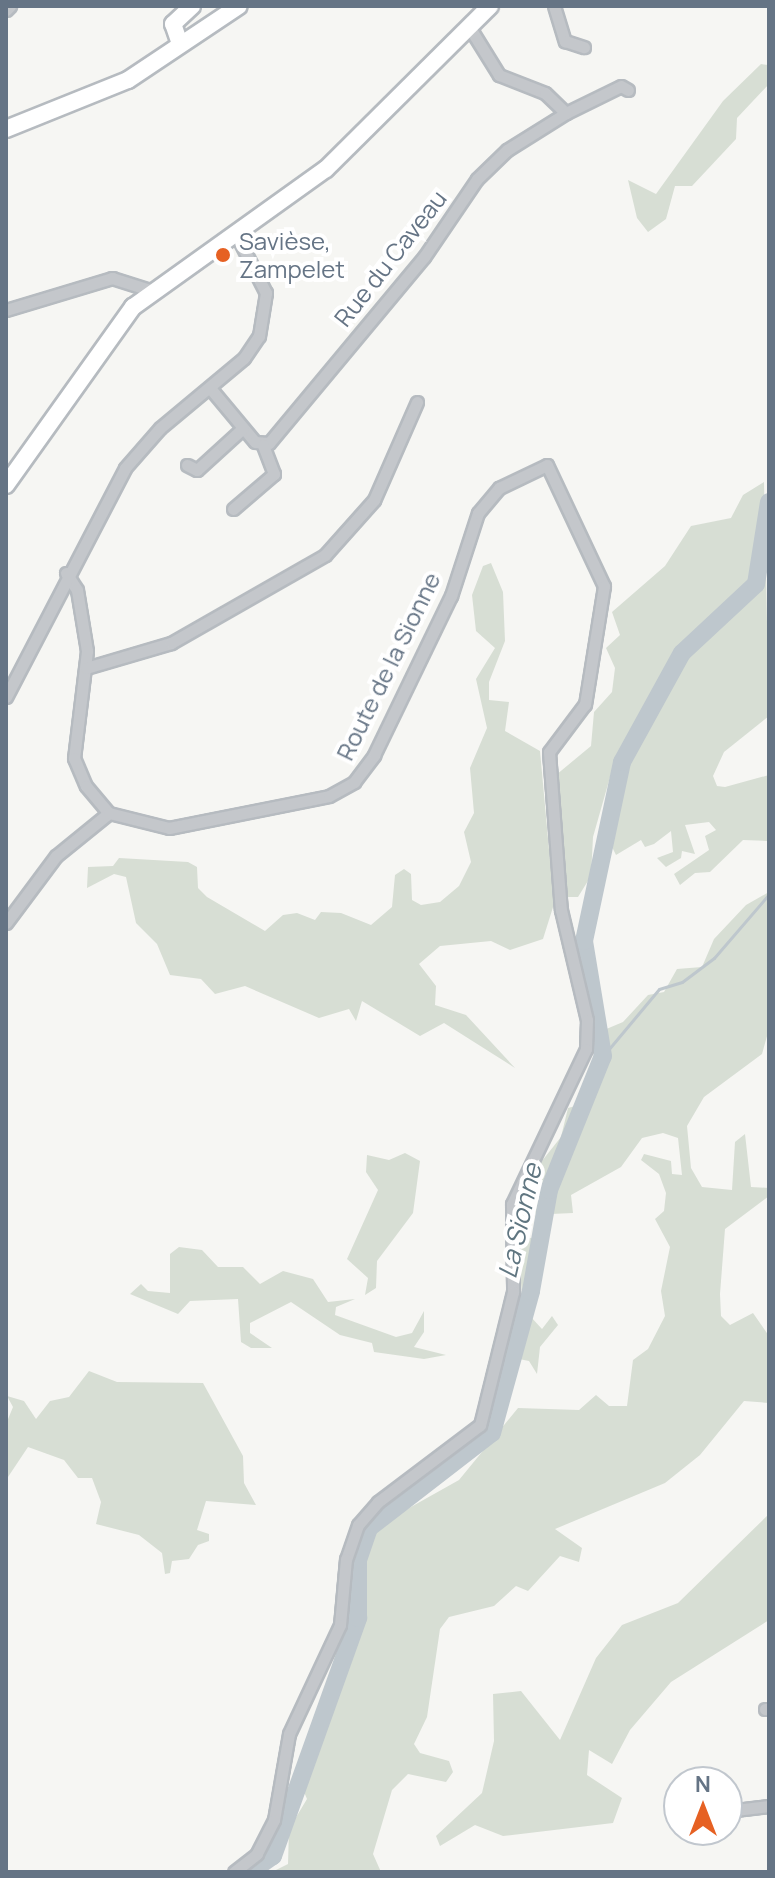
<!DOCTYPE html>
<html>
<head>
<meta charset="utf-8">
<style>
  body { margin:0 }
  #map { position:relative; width:775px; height:1878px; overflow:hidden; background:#f6f6f3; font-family:Manrope,sans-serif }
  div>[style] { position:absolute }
  .green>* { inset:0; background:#d7ded4 }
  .stream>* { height:3px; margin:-1.5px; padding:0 1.5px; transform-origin:1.5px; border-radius:1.5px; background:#bec7cd }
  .river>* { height:18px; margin:-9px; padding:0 9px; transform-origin:9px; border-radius:9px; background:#bec7cd }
  .roads { filter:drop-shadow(2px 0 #b6bbc0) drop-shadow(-2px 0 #b6bbc0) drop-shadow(0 2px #b6bbc0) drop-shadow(0 -2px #b6bbc0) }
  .street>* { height:11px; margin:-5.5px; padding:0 5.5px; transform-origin:5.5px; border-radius:5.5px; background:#c4c7cb }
  .secondary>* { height:16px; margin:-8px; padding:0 8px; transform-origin:8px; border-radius:8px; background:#fff }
  .dots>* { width:22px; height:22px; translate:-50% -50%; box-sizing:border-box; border:4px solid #fff; border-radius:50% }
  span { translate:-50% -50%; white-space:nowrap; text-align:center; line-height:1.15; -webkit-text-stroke:8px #fff; paint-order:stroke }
  .poi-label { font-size:24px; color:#657485 }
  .left { translate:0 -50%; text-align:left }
  .street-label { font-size:24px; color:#657485 }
  .water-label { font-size:26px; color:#607681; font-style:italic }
  .frame { position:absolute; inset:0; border:8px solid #657485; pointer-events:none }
  .north { position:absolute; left:663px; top:1766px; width:80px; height:80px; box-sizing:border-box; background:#fff; border:2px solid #c1c7ce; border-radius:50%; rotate:0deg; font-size:22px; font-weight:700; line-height:32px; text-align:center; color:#657485 }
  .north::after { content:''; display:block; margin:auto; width:28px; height:36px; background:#e66123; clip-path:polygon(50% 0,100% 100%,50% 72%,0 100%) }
</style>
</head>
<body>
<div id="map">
  <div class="green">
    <div style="clip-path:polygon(761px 64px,768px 65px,769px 84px,737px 118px,736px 139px,692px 186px,675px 186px,666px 219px,648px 232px,637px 218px,628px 180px,656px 194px,723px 101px)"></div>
    <div style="clip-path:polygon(764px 482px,769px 716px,724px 752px,713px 776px,717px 786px,725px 787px,769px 775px,769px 841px,743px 840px,710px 872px,695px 873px,680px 885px,674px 874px,709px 850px,705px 836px,716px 830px,709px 822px,685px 825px,695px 854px,682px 851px,681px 858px,666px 867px,657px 858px,673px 852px,671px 831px,654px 844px,645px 847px,641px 840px,616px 855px,608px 839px,623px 771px,614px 763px,593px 837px,591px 876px,578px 897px,566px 897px,556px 775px,591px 746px,594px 712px,612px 692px,615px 668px,606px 648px,620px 635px,612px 612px,665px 566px,691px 526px,731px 518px,743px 495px)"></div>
    <div style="clip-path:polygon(491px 563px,503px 592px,505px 641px,489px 682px,489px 700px,509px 702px,505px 731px,540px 751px,554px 904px,543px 939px,510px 950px,491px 941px,440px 946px,419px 964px,436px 986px,435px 1005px,466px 1015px,515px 1068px,444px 1023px,420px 1036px,362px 1001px,356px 1021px,349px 1009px,319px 1018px,245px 986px,215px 994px,201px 979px,170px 975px,157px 944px,136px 923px,126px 877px,114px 874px,87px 888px,88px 867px,113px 866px,119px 858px,188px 862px,197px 867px,198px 888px,207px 897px,265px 931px,283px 915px,297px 913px,315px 920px,321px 912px,341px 913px,371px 925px,392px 907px,395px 875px,404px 869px,411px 874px,412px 900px,421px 905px,440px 902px,459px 886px,471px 862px,464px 832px,474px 813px,470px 768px,487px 728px,476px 679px,495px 648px,476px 631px,472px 595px,483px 566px)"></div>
    <div style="clip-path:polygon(769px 892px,769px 1029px,762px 1054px,704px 1097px,687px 1126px,691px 1168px,702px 1187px,732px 1190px,735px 1142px,745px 1134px,751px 1187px,769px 1188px,769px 1196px,725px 1229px,720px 1294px,721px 1316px,730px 1325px,753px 1313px,769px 1336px,769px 1403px,744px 1401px,700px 1455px,665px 1483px,555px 1529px,582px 1548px,579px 1562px,560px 1556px,528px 1591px,516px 1586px,494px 1606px,449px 1617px,440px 1629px,427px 1717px,414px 1744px,420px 1753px,449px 1761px,453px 1772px,446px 1782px,408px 1774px,392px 1790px,373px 1854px,381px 1872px,272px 1872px,288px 1864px,289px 1829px,307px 1799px,297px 1775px,355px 1645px,366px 1559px,377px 1526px,459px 1480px,518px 1408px,579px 1410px,596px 1395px,609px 1406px,627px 1406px,633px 1360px,648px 1349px,665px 1316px,661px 1291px,670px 1247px,655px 1219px,664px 1211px,666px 1193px,659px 1174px,641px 1160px,644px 1154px,671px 1161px,672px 1174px,682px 1175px,678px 1138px,663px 1133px,642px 1138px,621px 1167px,571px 1195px,573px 1213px,551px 1214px,530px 1316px,542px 1329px,552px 1316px,558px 1325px,540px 1347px,537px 1374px,529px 1361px,519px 1359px,511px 1376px,510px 1323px,522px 1292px,516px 1237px,532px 1238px,537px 1216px,527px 1196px,530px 1176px,561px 1137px,568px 1108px,579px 1105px,599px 1083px,604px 1030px,623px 1022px,648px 995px,664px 992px,677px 969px,702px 967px,714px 939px,746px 905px)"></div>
    <div style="clip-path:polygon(405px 1153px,420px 1161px,413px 1213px,377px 1261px,376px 1288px,365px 1295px,368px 1278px,347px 1259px,378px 1190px,366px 1172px,367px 1155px,389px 1160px)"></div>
    <div style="clip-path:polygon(179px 1247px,202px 1250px,218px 1267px,243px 1267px,260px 1284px,283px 1271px,313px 1279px,328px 1302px,355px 1299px,336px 1307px,335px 1315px,396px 1337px,412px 1333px,424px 1311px,424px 1332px,414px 1347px,446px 1355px,424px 1359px,374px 1352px,372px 1343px,340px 1335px,291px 1302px,250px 1323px,250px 1333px,272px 1348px,251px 1348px,241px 1342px,238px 1299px,190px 1301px,178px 1314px,130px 1294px,141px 1284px,148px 1291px,170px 1293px,170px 1254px)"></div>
    <div style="clip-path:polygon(89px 1371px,117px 1382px,203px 1383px,243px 1456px,244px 1483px,256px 1505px,206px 1501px,197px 1530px,209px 1534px,209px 1541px,198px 1545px,189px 1559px,172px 1561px,170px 1573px,165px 1574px,162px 1553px,139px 1535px,96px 1524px,101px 1502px,92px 1478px,78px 1478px,64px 1460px,28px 1447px,6px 1480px,6px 1424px,13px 1407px,7px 1396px,24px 1401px,36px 1419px,50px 1401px,69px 1397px)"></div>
    <div style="clip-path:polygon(769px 1514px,769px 1620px,671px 1682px,630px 1730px,612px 1764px,589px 1750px,587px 1775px,622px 1798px,613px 1823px,503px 1836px,475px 1825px,440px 1846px,436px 1836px,482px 1793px,494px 1741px,493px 1694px,521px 1691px,560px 1740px,596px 1658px,622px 1625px,678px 1603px)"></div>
  </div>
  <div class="stream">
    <div style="left:603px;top:1056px;width:87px;rotate:-50.1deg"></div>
    <div style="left:659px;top:989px;width:24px;rotate:-17deg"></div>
    <div style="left:682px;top:982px;width:40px;rotate:-37deg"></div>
    <div style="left:714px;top:958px;width:84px;rotate:-49.3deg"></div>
  </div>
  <div class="river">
    <div style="left:250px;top:1872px;width:28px;rotate:-35deg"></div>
    <div style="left:273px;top:1856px;width:253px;rotate:-70.3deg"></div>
    <div style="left:358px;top:1618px;width:58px;rotate:-90deg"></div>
    <div style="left:358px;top:1560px;width:34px;rotate:-71deg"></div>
    <div style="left:369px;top:1528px;width:155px;rotate:-37.7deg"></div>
    <div style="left:492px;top:1433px;width:147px;rotate:-74.6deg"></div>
    <div style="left:531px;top:1291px;width:103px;rotate:-79.9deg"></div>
    <div style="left:549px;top:1190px;width:144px;rotate:-68.1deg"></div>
    <div style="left:603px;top:1056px;width:117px;rotate:-99.4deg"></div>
    <div style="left:584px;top:941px;width:183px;rotate:-78deg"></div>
    <div style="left:622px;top:762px;width:124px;rotate:-61.2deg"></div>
    <div style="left:682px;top:653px;width:101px;rotate:-43deg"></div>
    <div style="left:756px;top:584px;width:83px;rotate:-81deg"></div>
  </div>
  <div class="roads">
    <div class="street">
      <div style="left:554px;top:6px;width:37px;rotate:73deg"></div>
      <div style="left:565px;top:41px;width:20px;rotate:18deg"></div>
      <div style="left:6px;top:10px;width:6px;rotate:-45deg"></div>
      <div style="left:468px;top:25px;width:59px;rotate:58.2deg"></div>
      <div style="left:499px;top:75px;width:49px;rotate:21.4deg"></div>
      <div style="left:545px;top:93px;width:29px;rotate:44deg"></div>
      <div style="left:566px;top:113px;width:61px;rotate:-26.1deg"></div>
      <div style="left:621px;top:86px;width:8px;rotate:30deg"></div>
      <div style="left:6px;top:310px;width:111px;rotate:-16.8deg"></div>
      <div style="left:112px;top:278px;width:43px;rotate:17.6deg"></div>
      <div style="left:210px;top:388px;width:70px;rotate:50.2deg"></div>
      <div style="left:255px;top:442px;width:14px;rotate:4deg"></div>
      <div style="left:269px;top:443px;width:242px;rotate:-50.2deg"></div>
      <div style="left:424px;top:257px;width:94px;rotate:-55.8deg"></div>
      <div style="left:477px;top:179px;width:42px;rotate:-44deg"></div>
      <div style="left:507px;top:150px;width:70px;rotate:-32.1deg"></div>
      <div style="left:187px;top:465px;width:11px;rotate:27deg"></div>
      <div style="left:197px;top:470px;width:62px;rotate:-42.4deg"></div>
      <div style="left:233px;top:509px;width:54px;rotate:-40.5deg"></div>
      <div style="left:274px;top:474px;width:31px;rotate:-111deg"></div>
      <div style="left:66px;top:573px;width:20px;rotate:57deg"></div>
      <div style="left:77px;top:590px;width:62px;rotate:80.7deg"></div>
      <div style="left:87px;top:651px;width:108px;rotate:96.9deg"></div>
      <div style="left:74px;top:758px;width:30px;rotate:67deg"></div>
      <div style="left:86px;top:786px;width:35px;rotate:50deg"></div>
      <div style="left:86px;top:668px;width:89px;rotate:-16.4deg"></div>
      <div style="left:171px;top:643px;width:177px;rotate:-29.7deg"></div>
      <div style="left:325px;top:555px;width:74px;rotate:-48.3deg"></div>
      <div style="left:374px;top:500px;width:107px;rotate:-66.3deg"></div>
      <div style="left:6px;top:697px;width:258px;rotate:-62.5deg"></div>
      <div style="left:125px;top:468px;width:53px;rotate:-48.8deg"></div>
      <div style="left:160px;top:428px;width:109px;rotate:-39.8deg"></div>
      <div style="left:244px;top:358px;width:27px;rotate:-56deg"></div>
      <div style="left:259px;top:336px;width:44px;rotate:-80.8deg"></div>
      <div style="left:266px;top:293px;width:64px;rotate:-117deg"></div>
      <div style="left:6px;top:923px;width:84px;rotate:-53.3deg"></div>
      <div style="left:56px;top:856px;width:68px;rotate:-39.1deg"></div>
      <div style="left:109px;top:813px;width:62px;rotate:14deg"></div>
      <div style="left:169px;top:828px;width:163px;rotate:-11.3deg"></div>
      <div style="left:329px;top:796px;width:29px;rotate:-29deg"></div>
      <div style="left:354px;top:782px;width:34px;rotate:-53deg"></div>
      <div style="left:374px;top:755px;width:177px;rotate:-64.2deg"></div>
      <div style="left:451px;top:596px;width:87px;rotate:-72deg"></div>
      <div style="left:478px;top:513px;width:33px;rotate:-50deg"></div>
      <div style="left:499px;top:488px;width:53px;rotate:-25.6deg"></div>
      <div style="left:547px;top:465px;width:134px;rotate:64.8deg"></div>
      <div style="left:604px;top:586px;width:120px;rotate:99.1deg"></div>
      <div style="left:585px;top:704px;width:60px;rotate:126.9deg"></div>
      <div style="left:549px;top:752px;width:158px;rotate:85.7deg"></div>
      <div style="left:561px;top:910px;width:113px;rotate:76.7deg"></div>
      <div style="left:587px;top:1020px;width:29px;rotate:92deg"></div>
      <div style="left:586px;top:1049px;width:172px;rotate:115.5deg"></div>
      <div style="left:512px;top:1204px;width:88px;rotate:89.3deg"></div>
      <div style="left:513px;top:1292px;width:137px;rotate:103.9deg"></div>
      <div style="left:480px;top:1425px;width:128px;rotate:143deg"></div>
      <div style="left:378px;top:1502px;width:30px;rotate:131deg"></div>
      <div style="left:358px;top:1525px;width:36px;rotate:109deg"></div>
      <div style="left:346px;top:1559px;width:66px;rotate:95.2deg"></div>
      <div style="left:340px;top:1625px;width:120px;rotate:115.1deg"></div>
      <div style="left:289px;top:1734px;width:87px;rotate:99.9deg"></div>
      <div style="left:274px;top:1820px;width:38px;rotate:117deg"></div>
      <div style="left:257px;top:1854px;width:29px;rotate:142deg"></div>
      <div style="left:765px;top:1709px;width:4px"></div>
      <div style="left:727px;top:1811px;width:42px;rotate:-6.8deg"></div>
    </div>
    <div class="secondary">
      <div style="left:179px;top:41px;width:18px;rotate:-109deg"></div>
      <div style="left:173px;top:24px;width:26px;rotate:-43deg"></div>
      <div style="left:6px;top:129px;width:131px;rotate:-21.9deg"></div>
      <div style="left:128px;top:80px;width:133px;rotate:-33.7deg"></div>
      <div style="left:6px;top:485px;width:219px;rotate:-54.5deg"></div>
      <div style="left:133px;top:307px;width:237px;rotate:-35.6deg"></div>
      <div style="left:326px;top:169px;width:231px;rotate:-44.8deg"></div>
    </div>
  </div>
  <div class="dots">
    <div style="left:223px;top:255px;background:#e66123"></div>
  </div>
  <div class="poi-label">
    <span class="left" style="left:239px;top:255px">Savièse,<br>Zampelet</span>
  </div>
  <div class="street-label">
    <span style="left:390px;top:258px;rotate:-52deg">Rue du Caveau</span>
    <span style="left:388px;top:666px;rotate:-64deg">Route de la Sionne</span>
  </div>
  <div class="water-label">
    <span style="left:520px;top:1221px;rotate:-77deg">La Sionne</span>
  </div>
  <div class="frame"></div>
  <div class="north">N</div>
</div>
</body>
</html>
